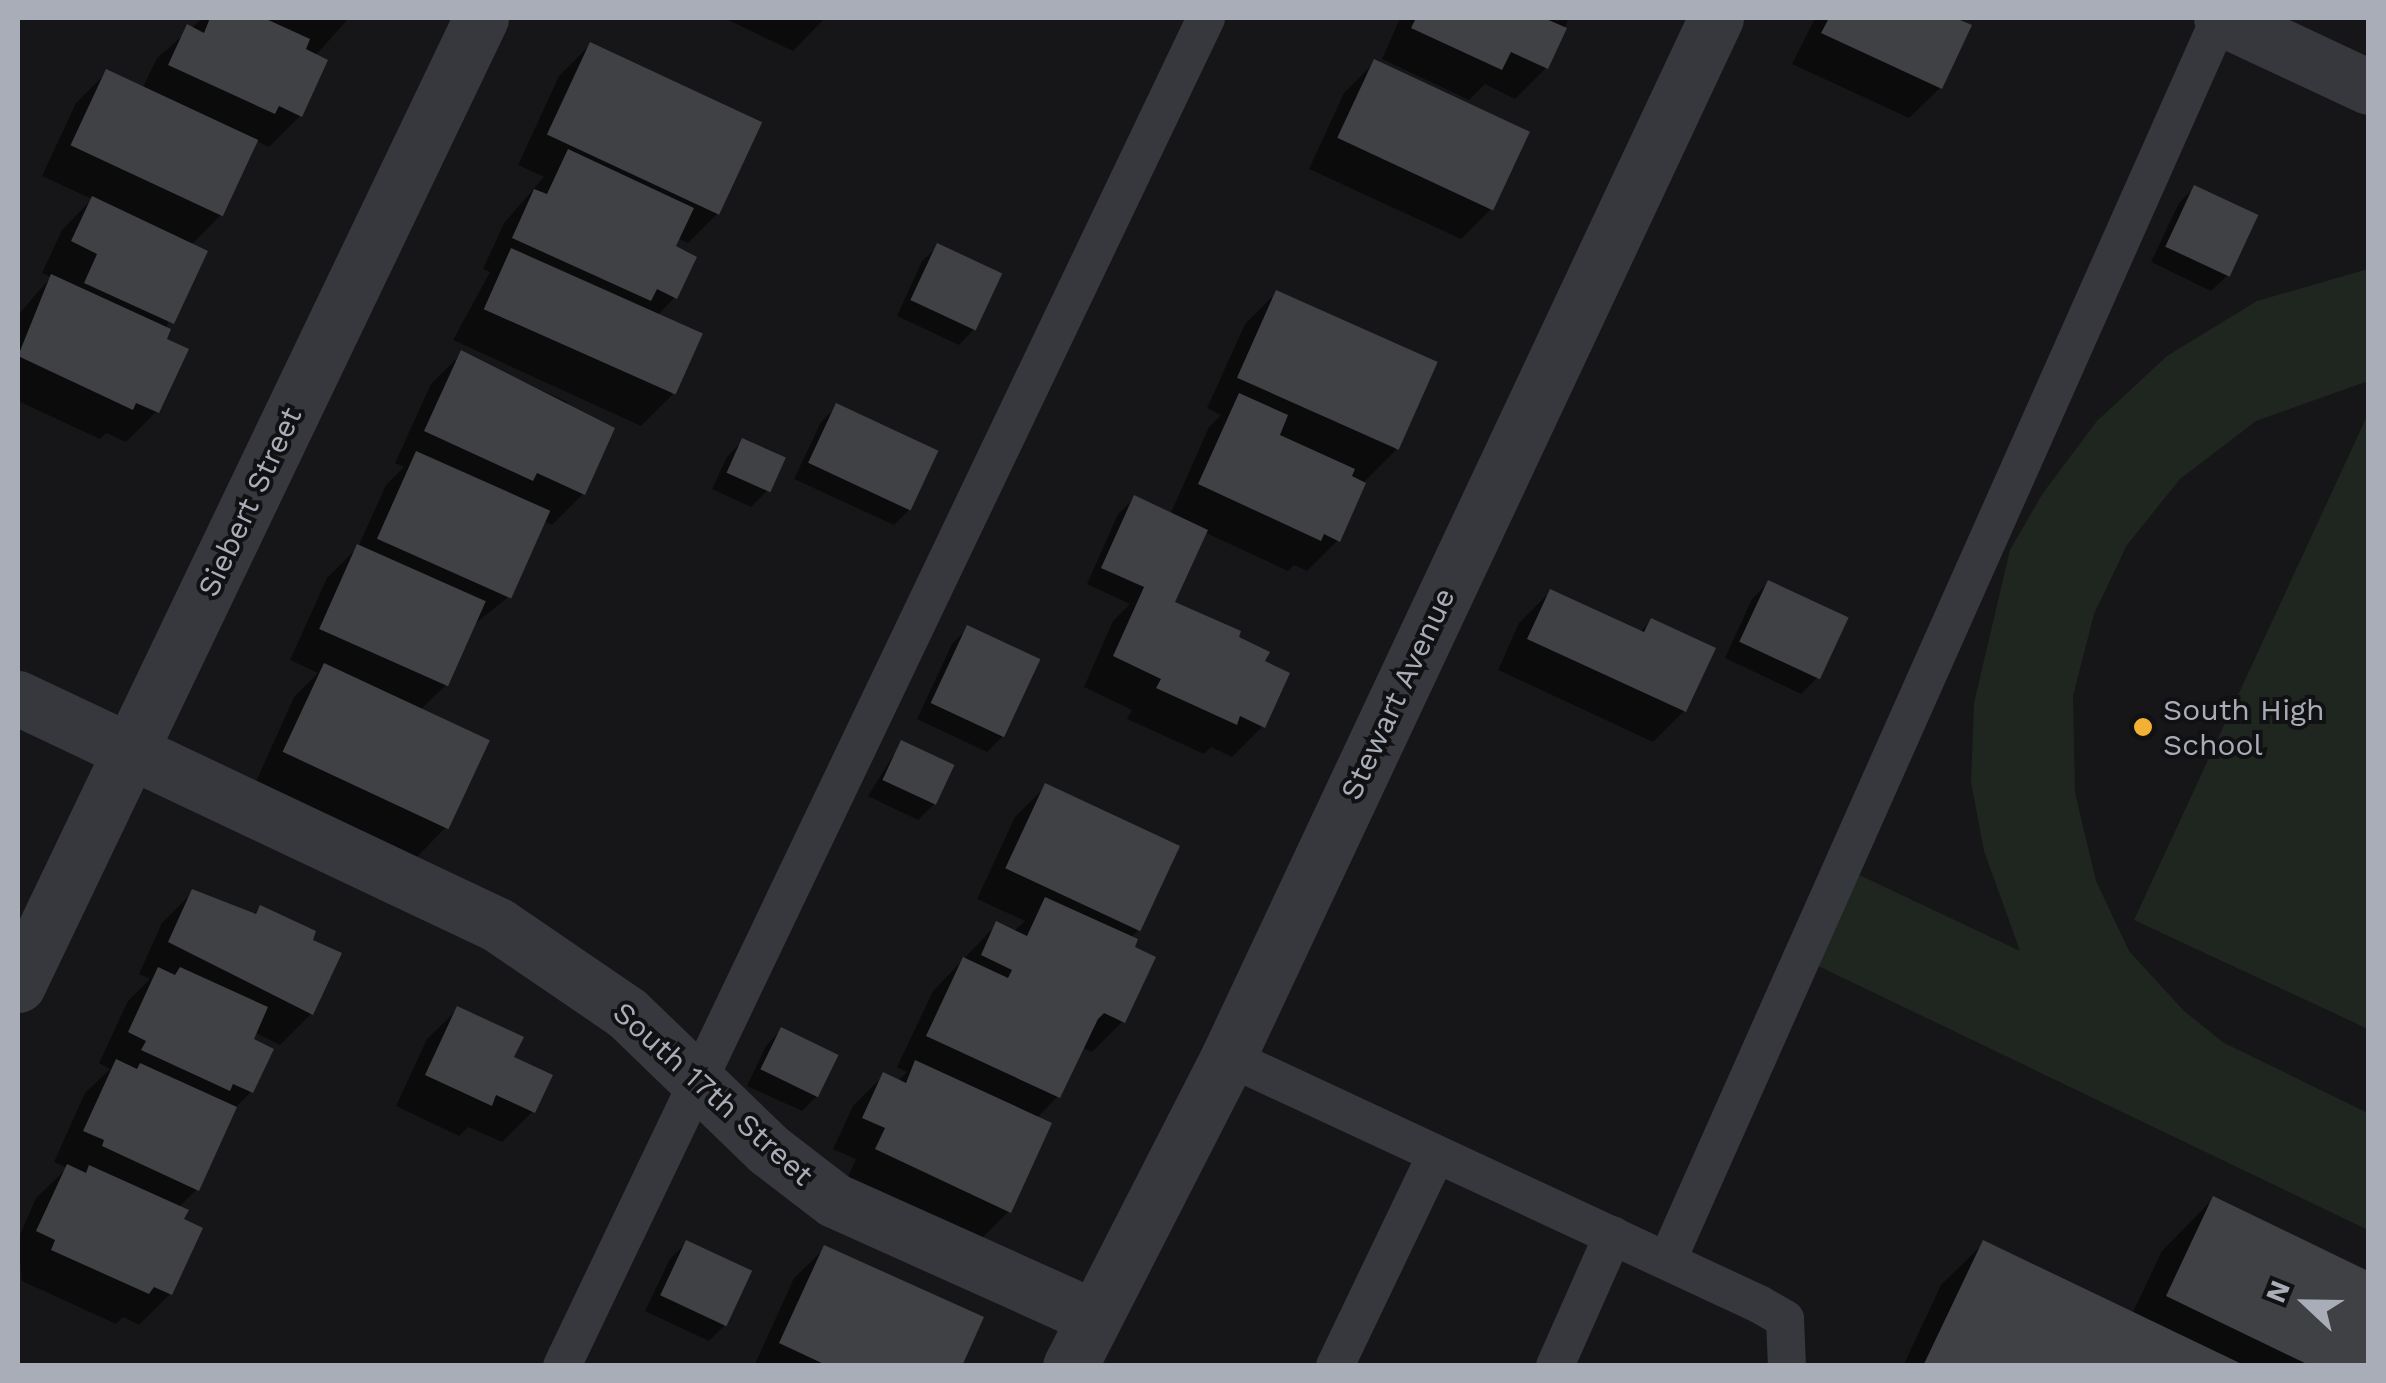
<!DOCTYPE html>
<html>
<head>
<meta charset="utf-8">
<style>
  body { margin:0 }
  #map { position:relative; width:2386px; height:1383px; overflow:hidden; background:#161618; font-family:"Work Sans",sans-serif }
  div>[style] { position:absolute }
  .green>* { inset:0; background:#1e261f }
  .shadow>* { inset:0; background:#0007 }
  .building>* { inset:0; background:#404145; transform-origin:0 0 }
  .service>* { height:38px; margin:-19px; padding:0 19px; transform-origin:19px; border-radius:19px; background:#37383d }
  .minor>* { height:55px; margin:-27.5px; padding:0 27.5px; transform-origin:27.5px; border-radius:27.5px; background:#37383d }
  .dots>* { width:28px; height:28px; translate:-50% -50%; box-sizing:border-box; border:5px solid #111113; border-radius:50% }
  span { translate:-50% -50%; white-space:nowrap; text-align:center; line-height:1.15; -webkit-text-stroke:8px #111113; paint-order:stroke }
  .street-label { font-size:30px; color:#a8adb8 }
  .poi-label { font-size:30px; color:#a8adb8 }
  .left { translate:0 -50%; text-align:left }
  .frame { position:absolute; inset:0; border:20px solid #a8adb8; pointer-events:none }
  .north { position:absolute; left:2256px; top:1253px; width:100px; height:100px; -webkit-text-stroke:8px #111113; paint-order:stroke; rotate:292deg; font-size:28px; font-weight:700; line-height:40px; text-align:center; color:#a8adb8 }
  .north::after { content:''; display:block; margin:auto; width:35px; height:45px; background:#a8adb8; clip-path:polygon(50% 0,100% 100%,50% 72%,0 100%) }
</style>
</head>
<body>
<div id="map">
  <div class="green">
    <div style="clip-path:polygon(2368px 269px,2368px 381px,2256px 421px,2180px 479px,2127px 545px,2094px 614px,2073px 696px,2075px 793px,2096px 881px,2129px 951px,2184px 1011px,2224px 1043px,2368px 1113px,2368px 1230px,1812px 963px,1853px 872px,2020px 951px,1984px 851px,1971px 782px,1974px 703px,2010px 550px,2043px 493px,2097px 421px,2167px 356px,2257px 301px)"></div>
    <div style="clip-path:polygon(2368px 414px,2368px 1029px,2134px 920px)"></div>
  </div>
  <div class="shadow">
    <div style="clip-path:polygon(203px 18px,349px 18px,315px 56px,300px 116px,269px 147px,255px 140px,221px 215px,190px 246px,166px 329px,157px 411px,126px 442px,106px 433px,100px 439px,18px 401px,18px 315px,51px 277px,42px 273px,62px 230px,92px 199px,42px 176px,76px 103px,107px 72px,142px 89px,157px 58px)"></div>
    <div style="clip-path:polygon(724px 18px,825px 18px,793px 51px)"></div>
    <div style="clip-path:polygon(1400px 18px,1569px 18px,1546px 68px,1515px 99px,1485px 84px,1469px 100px,1382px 59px)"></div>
    <div style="clip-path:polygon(1815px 18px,1949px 18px,1969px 26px,1940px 88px,1909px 118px,1792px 64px)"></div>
    <div style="clip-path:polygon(590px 45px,719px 212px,688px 243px,677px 238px,672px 248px,675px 297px,656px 317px,672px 395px,641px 426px,453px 340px,490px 272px,483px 269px,504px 223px,544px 177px,518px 165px,559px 76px)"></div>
    <div style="clip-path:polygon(1375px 62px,1492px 208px,1461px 239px,1309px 169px,1344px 93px)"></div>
    <div style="clip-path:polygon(2194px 188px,2227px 276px,2211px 291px,2151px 262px,2179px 203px)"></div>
    <div style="clip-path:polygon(938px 246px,974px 329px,959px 345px,897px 316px,922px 261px)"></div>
    <div style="clip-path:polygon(1276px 293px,1396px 450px,1363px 483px,1338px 540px,1307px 571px,1294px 565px,1288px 571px,1204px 532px,1172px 603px,1235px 638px,1262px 662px,1263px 726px,1232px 757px,1211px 747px,1204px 754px,1127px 719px,1132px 710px,1084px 687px,1113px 621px,1130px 604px,1087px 584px,1118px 514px,1134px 498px,1170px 515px,1209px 427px,1221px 415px,1207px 408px,1245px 324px)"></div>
    <div style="clip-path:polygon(462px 353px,567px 402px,583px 494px,552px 525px,543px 521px,507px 598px,471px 627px,445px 686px,420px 710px,446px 827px,416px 858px,255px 784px,294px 697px,318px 673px,290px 660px,327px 578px,358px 547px,386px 485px,404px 467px,395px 463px,431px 384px)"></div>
    <div style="clip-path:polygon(837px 406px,910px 509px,894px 525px,794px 479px,821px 422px)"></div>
    <div style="clip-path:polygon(742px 441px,767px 491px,751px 507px,712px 489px,727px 457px)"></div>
    <div style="clip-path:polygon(1768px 583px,1844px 619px,1817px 678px,1801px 694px,1725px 658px,1752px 599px)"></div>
    <div style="clip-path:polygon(1550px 592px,1639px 633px,1651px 621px,1684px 711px,1653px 742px,1498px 670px,1519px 623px)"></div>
    <div style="clip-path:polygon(968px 628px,1003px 736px,987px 752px,917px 719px,952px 644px)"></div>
    <div style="clip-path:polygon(901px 743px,934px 804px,918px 820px,868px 796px)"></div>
    <div style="clip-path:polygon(1046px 786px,1140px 928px,1130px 938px,1123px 1021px,1092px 1052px,1081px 1047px,1058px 1096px,1036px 1119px,1009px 1211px,978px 1242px,846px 1181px,856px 1159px,833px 1149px,853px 1106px,884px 1075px,897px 1082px,907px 1072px,897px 1067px,933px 991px,997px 924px,1013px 932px,1025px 921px,977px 899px,1015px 817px)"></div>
    <div style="clip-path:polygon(193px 892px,253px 915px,260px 908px,311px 1014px,280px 1045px,254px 1032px,251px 1092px,233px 1110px,197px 1189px,178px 1208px,170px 1294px,139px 1325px,123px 1317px,116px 1324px,22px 1281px,18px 1239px,36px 1198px,67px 1168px,54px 1162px,85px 1093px,110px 1069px,99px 1063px,128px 1001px,150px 979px,139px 974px,162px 923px)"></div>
    <div style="clip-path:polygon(458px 1009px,511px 1059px,532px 1112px,502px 1142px,468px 1127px,459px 1136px,396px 1106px,427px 1039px)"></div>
    <div style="clip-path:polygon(781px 1030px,818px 1095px,802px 1111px,747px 1086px,766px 1046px)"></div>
    <div style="clip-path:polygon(2213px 1199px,2368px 1274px,2368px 1366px,1903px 1366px,1941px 1285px,1984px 1243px,2132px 1314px,2162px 1251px)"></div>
    <div style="clip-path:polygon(686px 1243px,725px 1325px,709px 1341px,645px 1311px,670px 1259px)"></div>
    <div style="clip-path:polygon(825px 1248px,959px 1366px,754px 1366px,794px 1278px)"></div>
  </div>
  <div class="building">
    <div style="clip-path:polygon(210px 18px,264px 18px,310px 39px,306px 49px,328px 60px,302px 117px,279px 106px,275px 114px,168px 65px,187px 24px,204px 33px)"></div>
    <div style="clip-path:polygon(1416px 18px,1544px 18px,1567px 28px,1548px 69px,1511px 52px,1502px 70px,1411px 28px)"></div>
    <div style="clip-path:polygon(1829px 18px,1955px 18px,1972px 25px,1942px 89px,1821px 33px)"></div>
    <div style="left:590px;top:42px;width:190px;height:102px;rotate:25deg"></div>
    <div style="left:1374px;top:59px;width:172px;height:87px;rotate:25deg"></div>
    <div style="left:106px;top:69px;width:168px;height:84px;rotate:25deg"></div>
    <div style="clip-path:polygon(568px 149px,694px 208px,676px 246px,697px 257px,677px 299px,657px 289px,651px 301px,512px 238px,534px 189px,547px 194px)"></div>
    <div style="left:2194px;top:185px;width:71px;height:68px;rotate:25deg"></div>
    <div style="clip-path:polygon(92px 196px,208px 251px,174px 324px,84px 283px,97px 254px,71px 241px)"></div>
    <div style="left:937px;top:243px;width:72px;height:63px;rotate:25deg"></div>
    <div style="left:511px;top:248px;width:210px;height:67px;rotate:24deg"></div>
    <div style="clip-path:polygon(51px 274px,171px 329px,167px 339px,189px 349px,159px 413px,136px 403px,133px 410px,18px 356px)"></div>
    <div style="left:1276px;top:290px;width:177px;height:96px;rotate:24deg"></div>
    <div style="clip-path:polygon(461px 350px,615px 428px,585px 495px,537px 473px,533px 481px,424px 431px)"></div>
    <div style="clip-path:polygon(1239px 393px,1288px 415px,1280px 435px,1355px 469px,1352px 476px,1366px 483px,1340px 542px,1324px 534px,1321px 541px,1198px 484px)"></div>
    <div style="left:836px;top:403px;width:113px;height:66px;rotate:25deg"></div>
    <div style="left:742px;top:438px;width:48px;height:38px;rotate:24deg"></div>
    <div style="left:416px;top:451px;width:147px;height:96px;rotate:24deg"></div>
    <div style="clip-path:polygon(1134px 495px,1208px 530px,1175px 602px,1241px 631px,1239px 637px,1270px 652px,1265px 661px,1290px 673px,1265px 728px,1240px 716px,1237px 725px,1156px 688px,1161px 679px,1113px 656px,1144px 587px,1101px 568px)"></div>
    <div style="left:357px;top:544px;width:141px;height:93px;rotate:24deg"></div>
    <div style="left:1768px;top:580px;width:89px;height:68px;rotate:25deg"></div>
    <div style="clip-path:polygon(1550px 589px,1644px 632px,1651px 618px,1716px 648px,1686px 712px,1527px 639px)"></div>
    <div style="left:967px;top:625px;width:81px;height:86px;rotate:25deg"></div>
    <div style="left:324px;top:663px;width:183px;height:98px;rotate:25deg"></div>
    <div style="left:901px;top:740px;width:59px;height:44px;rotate:25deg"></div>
    <div style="left:1045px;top:783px;width:149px;height:94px;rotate:25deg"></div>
    <div style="clip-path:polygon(192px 889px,256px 914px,260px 905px,316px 931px,313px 940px,342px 953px,313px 1015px,168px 942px)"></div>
    <div style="clip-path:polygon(1045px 897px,1138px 939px,1135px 947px,1156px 957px,1125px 1023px,1104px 1013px,1098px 1019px,1060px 1098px,926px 1036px,963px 957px,1008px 978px,1012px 970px,981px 955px,996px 921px,1027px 936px)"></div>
    <div style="clip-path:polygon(158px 967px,175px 975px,180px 967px,268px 1007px,254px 1039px,274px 1049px,253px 1093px,233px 1084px,230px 1091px,141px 1050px,146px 1041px,128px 1032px)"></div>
    <div style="clip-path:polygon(457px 1006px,524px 1037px,514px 1057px,553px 1075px,535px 1113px,496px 1095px,492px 1106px,425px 1075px)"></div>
    <div style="left:781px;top:1027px;width:64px;height:47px;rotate:26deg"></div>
    <div style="clip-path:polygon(116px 1059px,137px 1069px,140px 1063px,237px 1107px,199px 1191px,102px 1146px,104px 1140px,83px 1131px)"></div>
    <div style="clip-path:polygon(915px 1060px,1052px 1123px,1011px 1213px,875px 1149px,885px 1128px,862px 1118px,883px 1072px,906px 1083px)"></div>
    <div style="clip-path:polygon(67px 1164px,86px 1173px,89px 1165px,189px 1210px,184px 1219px,203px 1228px,172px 1295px,154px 1287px,149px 1294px,51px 1250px,55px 1240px,36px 1231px)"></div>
    <div style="clip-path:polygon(2213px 1196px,2368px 1271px,2368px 1366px,2311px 1366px,2166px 1296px)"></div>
    <div style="left:686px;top:1240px;width:73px;height:61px;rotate:25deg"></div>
    <div style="clip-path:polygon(1983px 1240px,2246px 1366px,1923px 1366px)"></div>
    <div style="clip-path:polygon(824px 1245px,984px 1317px,962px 1366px,828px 1366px,779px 1343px)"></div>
  </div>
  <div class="service">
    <div style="left:1228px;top:1057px;width:586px;rotate:24.95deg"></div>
    <div style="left:1759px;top:1304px;width:30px;rotate:30deg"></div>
    <div style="left:1785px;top:1319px;width:47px;rotate:87.6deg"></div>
    <div style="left:1667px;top:1261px;width:1360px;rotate:-66.02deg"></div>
    <div style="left:562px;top:1366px;width:1494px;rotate:-64.46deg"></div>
    <div style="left:1335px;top:1366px;width:234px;rotate:-64.4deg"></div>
    <div style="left:1555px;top:1366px;width:143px;rotate:-66.1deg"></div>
  </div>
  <div class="minor">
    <div style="left:2221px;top:18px;width:162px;rotate:25.1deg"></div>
    <div style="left:18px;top:698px;width:531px;rotate:25.31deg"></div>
    <div style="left:498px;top:925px;width:156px;rotate:34.3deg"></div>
    <div style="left:627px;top:1013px;width:197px;rotate:44deg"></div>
    <div style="left:769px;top:1150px;width:82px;rotate:37.6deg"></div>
    <div style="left:834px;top:1200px;width:285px;rotate:24.2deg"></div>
    <div style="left:18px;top:985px;width:1072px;rotate:-64.41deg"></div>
    <div style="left:1070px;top:1366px;width:347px;rotate:-62.9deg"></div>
    <div style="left:1228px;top:1057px;width:1148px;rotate:-64.84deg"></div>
  </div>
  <div class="dots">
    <div style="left:2143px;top:727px;background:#f2b134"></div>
  </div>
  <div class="street-label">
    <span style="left:250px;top:502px;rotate:-65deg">Siebert Street</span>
    <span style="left:1398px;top:694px;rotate:-65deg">Stewart Avenue</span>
    <span style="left:713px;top:1094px;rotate:42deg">South 17th Street</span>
  </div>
  <div class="poi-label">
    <span class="left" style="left:2163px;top:727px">South High<br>School</span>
  </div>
  <div class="frame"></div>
  <div class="north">N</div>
</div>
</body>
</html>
